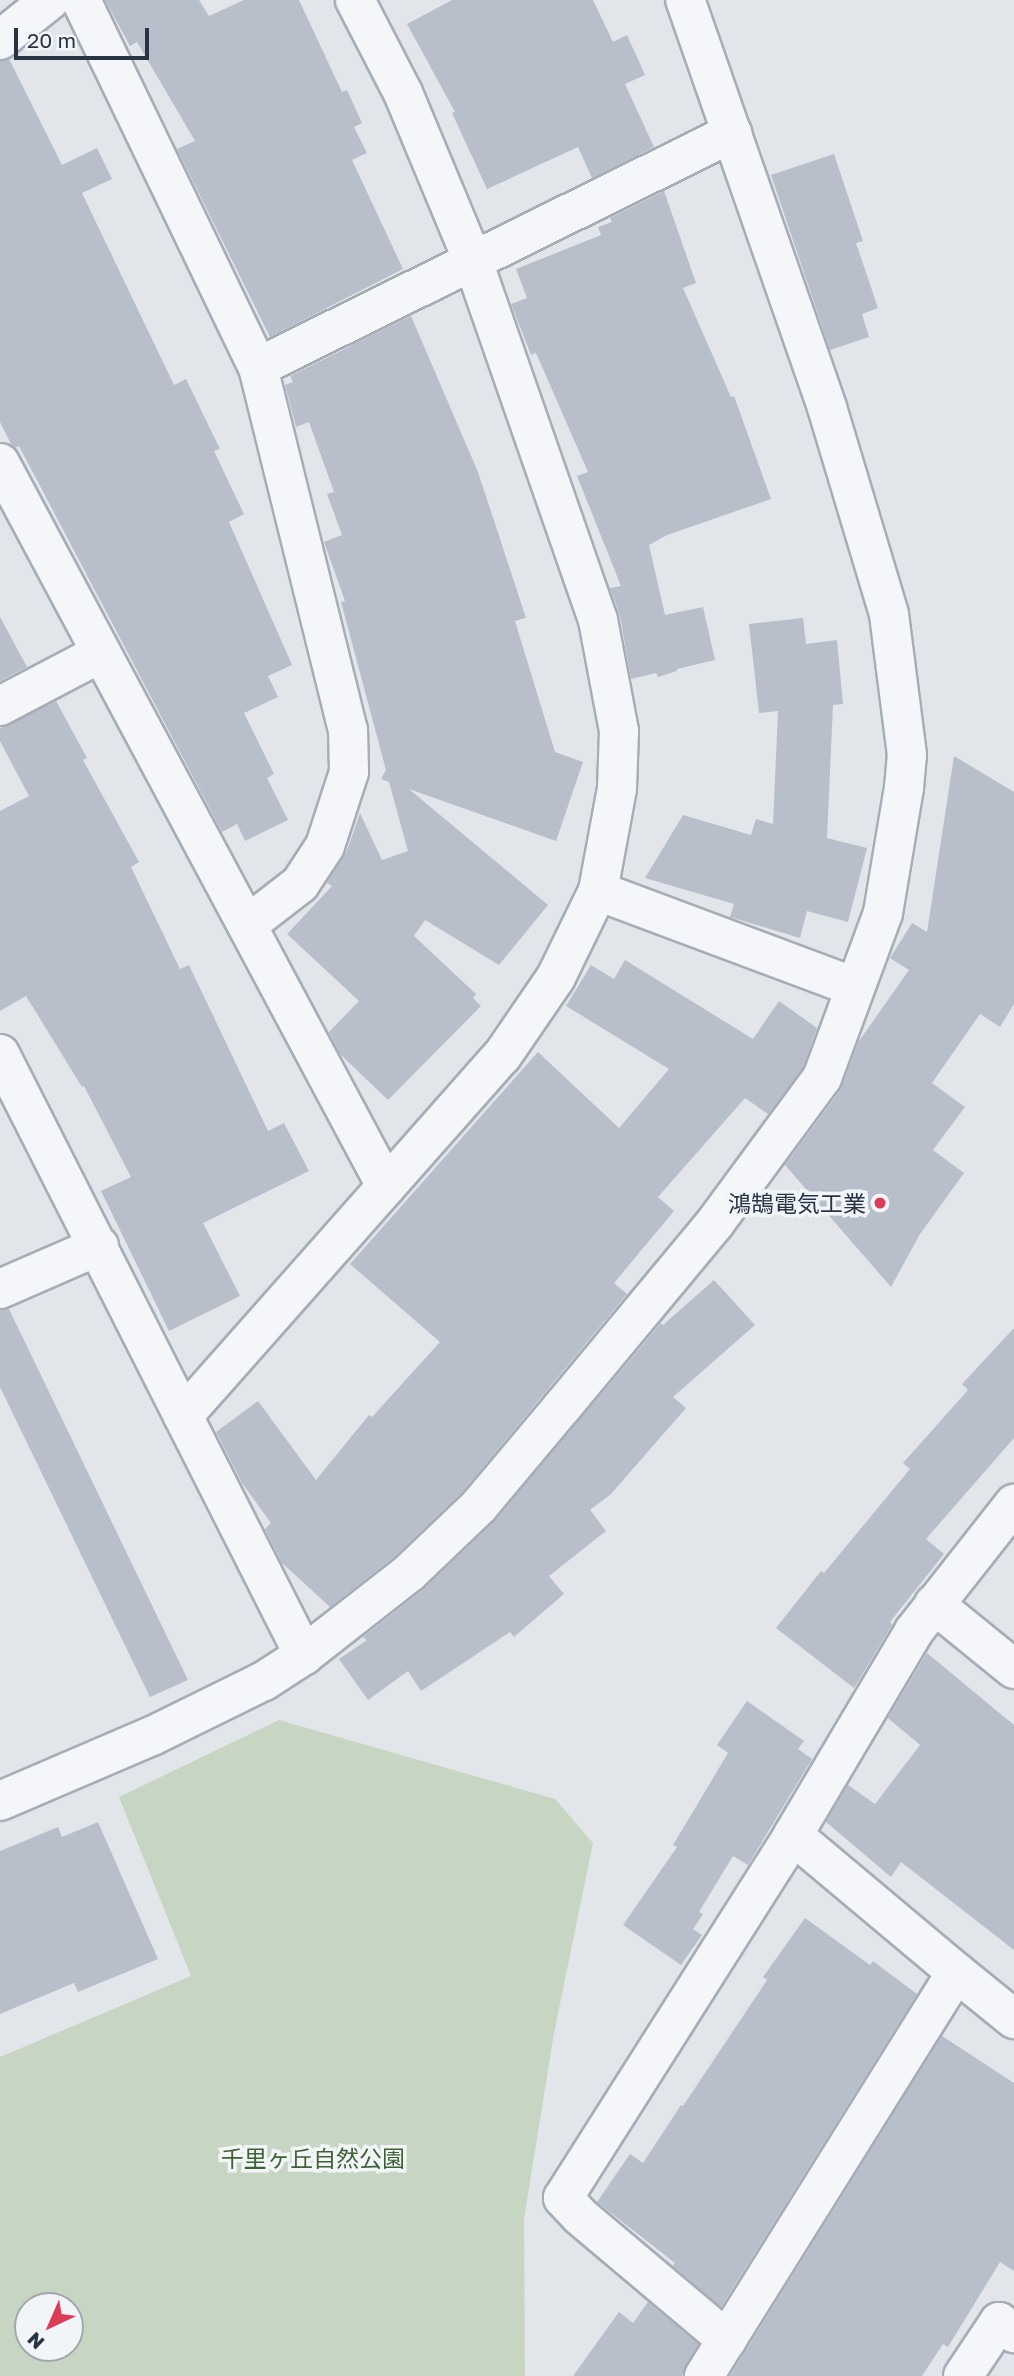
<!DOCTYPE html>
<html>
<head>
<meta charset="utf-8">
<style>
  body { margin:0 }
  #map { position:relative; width:1014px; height:2376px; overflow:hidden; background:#e2e6eb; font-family:"Golos Text","Noto Sans JP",sans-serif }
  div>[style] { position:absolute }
  .green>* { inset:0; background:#c7d6c2 }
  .building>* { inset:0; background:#b8bfca }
  .roads { filter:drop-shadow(2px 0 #a6adb6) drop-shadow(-2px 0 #a6adb6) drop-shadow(0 2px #a6adb6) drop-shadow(0 -2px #a6adb6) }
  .minor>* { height:38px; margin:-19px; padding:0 19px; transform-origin:19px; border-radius:19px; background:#f5f6f9 }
  .dots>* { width:19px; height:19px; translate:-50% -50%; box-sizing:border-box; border:4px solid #f2f5f8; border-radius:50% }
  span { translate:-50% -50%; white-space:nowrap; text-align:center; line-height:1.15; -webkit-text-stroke:7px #f2f5f8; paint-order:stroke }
  .poi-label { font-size:23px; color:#283345 }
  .right { translate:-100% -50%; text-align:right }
  .park-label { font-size:23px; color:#3d6234 }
  .north { position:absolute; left:14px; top:2292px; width:70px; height:70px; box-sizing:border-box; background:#f2f5f8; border:2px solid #a1a7b0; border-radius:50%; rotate:224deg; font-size:19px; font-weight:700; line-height:28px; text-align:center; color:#283345 }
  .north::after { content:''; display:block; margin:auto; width:24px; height:32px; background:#db3c57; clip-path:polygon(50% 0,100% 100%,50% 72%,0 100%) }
  .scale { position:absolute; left:14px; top:28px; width:135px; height:32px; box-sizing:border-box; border:4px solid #283345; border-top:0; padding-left:9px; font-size:21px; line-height:24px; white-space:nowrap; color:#283345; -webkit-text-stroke:5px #f2f5f8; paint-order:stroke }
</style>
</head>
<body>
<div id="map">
  <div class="green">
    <div style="clip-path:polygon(evenodd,279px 1720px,555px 1799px,593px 1843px,554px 2033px,524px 2219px,525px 2376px,0 2376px,0 2057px,191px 1976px,119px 1797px,279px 1720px,70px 2306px,70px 2348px,28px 2348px,28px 2306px,70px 2306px)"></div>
  </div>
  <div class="building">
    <div style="clip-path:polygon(105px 0,199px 0,209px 16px,244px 0,299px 0,342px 92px,347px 90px,362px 123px,354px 127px,367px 153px,352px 160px,403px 269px,270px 337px,177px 149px,195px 141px,137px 42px,130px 46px)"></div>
    <div style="clip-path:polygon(452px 0,593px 0,613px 42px,627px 35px,645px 75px,625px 84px,654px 147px,592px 178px,578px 147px,487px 189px,452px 113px,455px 112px,407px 24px)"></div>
    <div style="clip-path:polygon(9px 59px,62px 165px,97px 148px,112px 179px,82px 193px,174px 385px,186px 379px,220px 449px,214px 451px,244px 514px,229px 522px,292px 665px,268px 676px,278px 697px,244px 713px,274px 774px,267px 778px,288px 820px,245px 841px,237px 824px,222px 832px,19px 446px,15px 448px,11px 444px,0 422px,0 61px)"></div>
    <div style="clip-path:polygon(834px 154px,863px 241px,856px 243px,878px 308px,862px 314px,869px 337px,830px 350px,771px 175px)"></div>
    <div style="clip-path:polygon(664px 191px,696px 283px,683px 288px,731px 397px,734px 396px,771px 499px,667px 535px,649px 545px,665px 615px,703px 607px,715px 660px,677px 669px,677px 671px,658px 677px,656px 673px,631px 679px,620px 616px,610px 588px,621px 586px,577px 476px,588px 472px,536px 353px,531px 355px,511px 304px,527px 298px,516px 269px,601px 235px,598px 227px,612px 222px,610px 218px)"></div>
    <div style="clip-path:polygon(411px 316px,478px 472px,526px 618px,515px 621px,555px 752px,583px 762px,556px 841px,409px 789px,548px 905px,499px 965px,425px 920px,414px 936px,476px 994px,473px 998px,481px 1006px,388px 1100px,340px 1054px,329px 1032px,359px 1001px,287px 934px,332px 886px,327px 883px,346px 853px,360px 813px,382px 860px,408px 851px,389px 782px,381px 779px,386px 770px,341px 602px,345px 601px,324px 542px,342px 535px,327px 494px,334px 492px,309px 422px,296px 427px,285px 385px,293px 382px,290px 376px)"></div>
    <div style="clip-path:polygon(0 617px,27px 667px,0 681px)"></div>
    <div style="clip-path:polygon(803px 618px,806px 644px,837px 640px,843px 704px,833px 705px,827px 838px,867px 848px,848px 922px,807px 911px,800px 938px,730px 917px,734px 904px,645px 878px,683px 815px,751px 835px,756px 819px,773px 824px,778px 711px,759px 713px,749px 624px)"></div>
    <div style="clip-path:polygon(56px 701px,87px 758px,83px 760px,139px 862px,131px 867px,180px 969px,189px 965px,268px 1131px,284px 1123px,309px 1171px,203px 1223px,240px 1296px,169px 1331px,101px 1191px,131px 1177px,84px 1086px,82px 1087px,26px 996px,0 1011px,0 811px,29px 796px,0 741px,0 728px)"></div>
    <div style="clip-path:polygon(954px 756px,1014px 792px,1014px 1004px,1000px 1027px,980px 1014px,932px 1083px,965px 1107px,933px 1150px,964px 1173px,920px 1234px,891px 1287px,785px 1165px,840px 1091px,859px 1041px,909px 970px,890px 958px,912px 923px,927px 932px)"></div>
    <div style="clip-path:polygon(625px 960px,753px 1039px,779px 1001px,817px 1028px,803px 1068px,768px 1114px,745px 1098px,658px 1197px,674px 1211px,614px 1283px,627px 1294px,463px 1491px,395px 1556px,330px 1607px,282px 1563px,265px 1529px,271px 1523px,242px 1483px,216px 1432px,258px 1401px,316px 1480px,369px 1415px,372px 1417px,440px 1342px,350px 1264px,538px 1052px,619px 1128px,669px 1069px,566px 1006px,591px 965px,614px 979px)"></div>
    <div style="clip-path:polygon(714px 1280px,755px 1325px,673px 1397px,686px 1408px,611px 1494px,590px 1510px,606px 1531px,549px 1576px,564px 1594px,514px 1637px,510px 1632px,421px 1691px,408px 1671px,368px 1700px,339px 1659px,367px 1640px,363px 1637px,424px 1589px,494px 1522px,661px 1323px,663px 1325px)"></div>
    <div style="clip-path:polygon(9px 1309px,188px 1680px,150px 1697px,0 1387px,0 1310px)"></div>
    <div style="clip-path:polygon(1014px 1328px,1014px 1438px,926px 1539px,944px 1554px,890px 1622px,892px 1625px,854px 1688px,776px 1628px,821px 1571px,824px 1573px,910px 1469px,903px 1463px,968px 1390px,962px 1384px)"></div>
    <div style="clip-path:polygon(927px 1653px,1014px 1725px,1014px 1950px,901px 1862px,891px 1877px,826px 1822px,848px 1785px,875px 1804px,920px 1745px,888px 1718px)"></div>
    <div style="clip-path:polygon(747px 1701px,804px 1741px,798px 1749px,812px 1759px,748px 1865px,733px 1856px,699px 1912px,703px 1914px,693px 1929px,702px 1935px,681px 1965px,623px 1925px,677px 1847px,673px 1845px,728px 1753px,717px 1745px)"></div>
    <div style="clip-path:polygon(98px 1822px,158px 1959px,78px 1992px,74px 1983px,0 2014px,0 1851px,58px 1827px,62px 1837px)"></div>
    <div style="clip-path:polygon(805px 1918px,870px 1965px,873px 1961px,917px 1994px,721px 2307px,673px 2266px,675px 2263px,597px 2202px,630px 2154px,643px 2163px,681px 2105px,683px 2106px,767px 1980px,763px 1977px)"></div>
    <div style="clip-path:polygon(942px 2036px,1014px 2083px,1014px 2271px,1000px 2262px,948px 2347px,943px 2344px,922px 2376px,730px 2376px)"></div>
    <div style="clip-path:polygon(648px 2302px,698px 2344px,682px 2376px,573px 2376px,619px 2312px,633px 2323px)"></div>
  </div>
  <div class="roads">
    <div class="minor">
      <div style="left:81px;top:0;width:407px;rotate:64.3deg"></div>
      <div style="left:258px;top:367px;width:374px;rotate:76.1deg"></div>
      <div style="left:348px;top:730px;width:42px;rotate:88.6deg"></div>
      <div style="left:349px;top:772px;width:78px;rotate:108deg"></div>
      <div style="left:325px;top:846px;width:45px;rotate:123.3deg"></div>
      <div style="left:300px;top:884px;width:67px;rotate:142.3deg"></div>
      <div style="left:0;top:40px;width:64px;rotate:-38.7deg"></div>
      <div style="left:258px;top:367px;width:529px;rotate:-26.27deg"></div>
      <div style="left:0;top:463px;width:820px;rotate:61.9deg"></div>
      <div style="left:0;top:706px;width:114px;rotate:-27.7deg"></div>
      <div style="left:598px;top:891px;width:274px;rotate:20.5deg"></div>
      <div style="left:0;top:1054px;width:674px;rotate:63.17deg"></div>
      <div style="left:0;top:1289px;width:108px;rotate:-23.5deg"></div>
      <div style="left:183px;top:1416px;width:481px;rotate:-48.5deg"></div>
      <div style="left:502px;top:1056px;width:96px;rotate:-55.6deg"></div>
      <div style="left:556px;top:977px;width:96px;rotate:-64deg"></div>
      <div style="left:598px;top:891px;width:105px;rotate:-79.5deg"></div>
      <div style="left:617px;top:788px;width:57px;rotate:-88deg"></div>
      <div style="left:619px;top:731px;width:113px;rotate:-100.7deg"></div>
      <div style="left:598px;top:620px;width:380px;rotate:-109.2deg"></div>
      <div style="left:473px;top:261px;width:182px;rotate:-112.6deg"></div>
      <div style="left:403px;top:93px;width:105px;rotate:-117.3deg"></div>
      <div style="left:934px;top:1604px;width:103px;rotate:39.1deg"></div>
      <div style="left:0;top:1801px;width:165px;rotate:-23.2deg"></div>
      <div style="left:152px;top:1736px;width:125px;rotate:-26.2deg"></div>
      <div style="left:264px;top:1681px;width:48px;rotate:-33deg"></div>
      <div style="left:304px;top:1655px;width:133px;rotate:-38deg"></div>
      <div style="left:409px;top:1573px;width:97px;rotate:-43.7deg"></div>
      <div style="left:479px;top:1506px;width:131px;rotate:-50deg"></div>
      <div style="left:563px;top:1406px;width:238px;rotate:-50.3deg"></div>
      <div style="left:715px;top:1223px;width:180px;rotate:-53.6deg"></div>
      <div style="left:822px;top:1078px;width:176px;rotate:-69.7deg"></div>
      <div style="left:883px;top:913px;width:127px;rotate:-80.5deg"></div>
      <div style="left:904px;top:788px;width:33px;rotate:-85deg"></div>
      <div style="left:907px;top:755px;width:142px;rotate:-97.3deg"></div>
      <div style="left:889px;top:614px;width:216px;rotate:-106.7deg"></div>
      <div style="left:827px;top:407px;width:431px;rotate:-109.2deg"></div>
      <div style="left:956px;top:1972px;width:213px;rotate:-140deg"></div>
      <div style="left:793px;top:1835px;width:237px;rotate:-59.3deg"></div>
      <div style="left:914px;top:1631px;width:162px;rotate:-51.8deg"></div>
      <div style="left:727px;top:2340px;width:192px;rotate:-139.9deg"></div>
      <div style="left:580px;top:2216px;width:25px;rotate:-133deg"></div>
      <div style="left:563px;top:2198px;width:430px;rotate:-57.6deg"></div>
      <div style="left:704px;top:2376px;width:476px;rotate:-58deg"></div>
      <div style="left:956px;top:1972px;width:75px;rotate:39deg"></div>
      <div style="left:963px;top:2376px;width:65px;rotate:-56.3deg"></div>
      <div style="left:999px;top:2322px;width:19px;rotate:36deg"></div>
    </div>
  </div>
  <div class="dots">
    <div style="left:880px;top:1203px;background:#db3c57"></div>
  </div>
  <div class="poi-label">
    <span class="right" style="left:866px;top:1203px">鴻鵠電気工業</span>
  </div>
  <div class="park-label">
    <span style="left:313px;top:2158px">千里ヶ丘自然公園</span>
  </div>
  <div class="north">N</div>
  <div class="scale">20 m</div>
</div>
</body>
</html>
